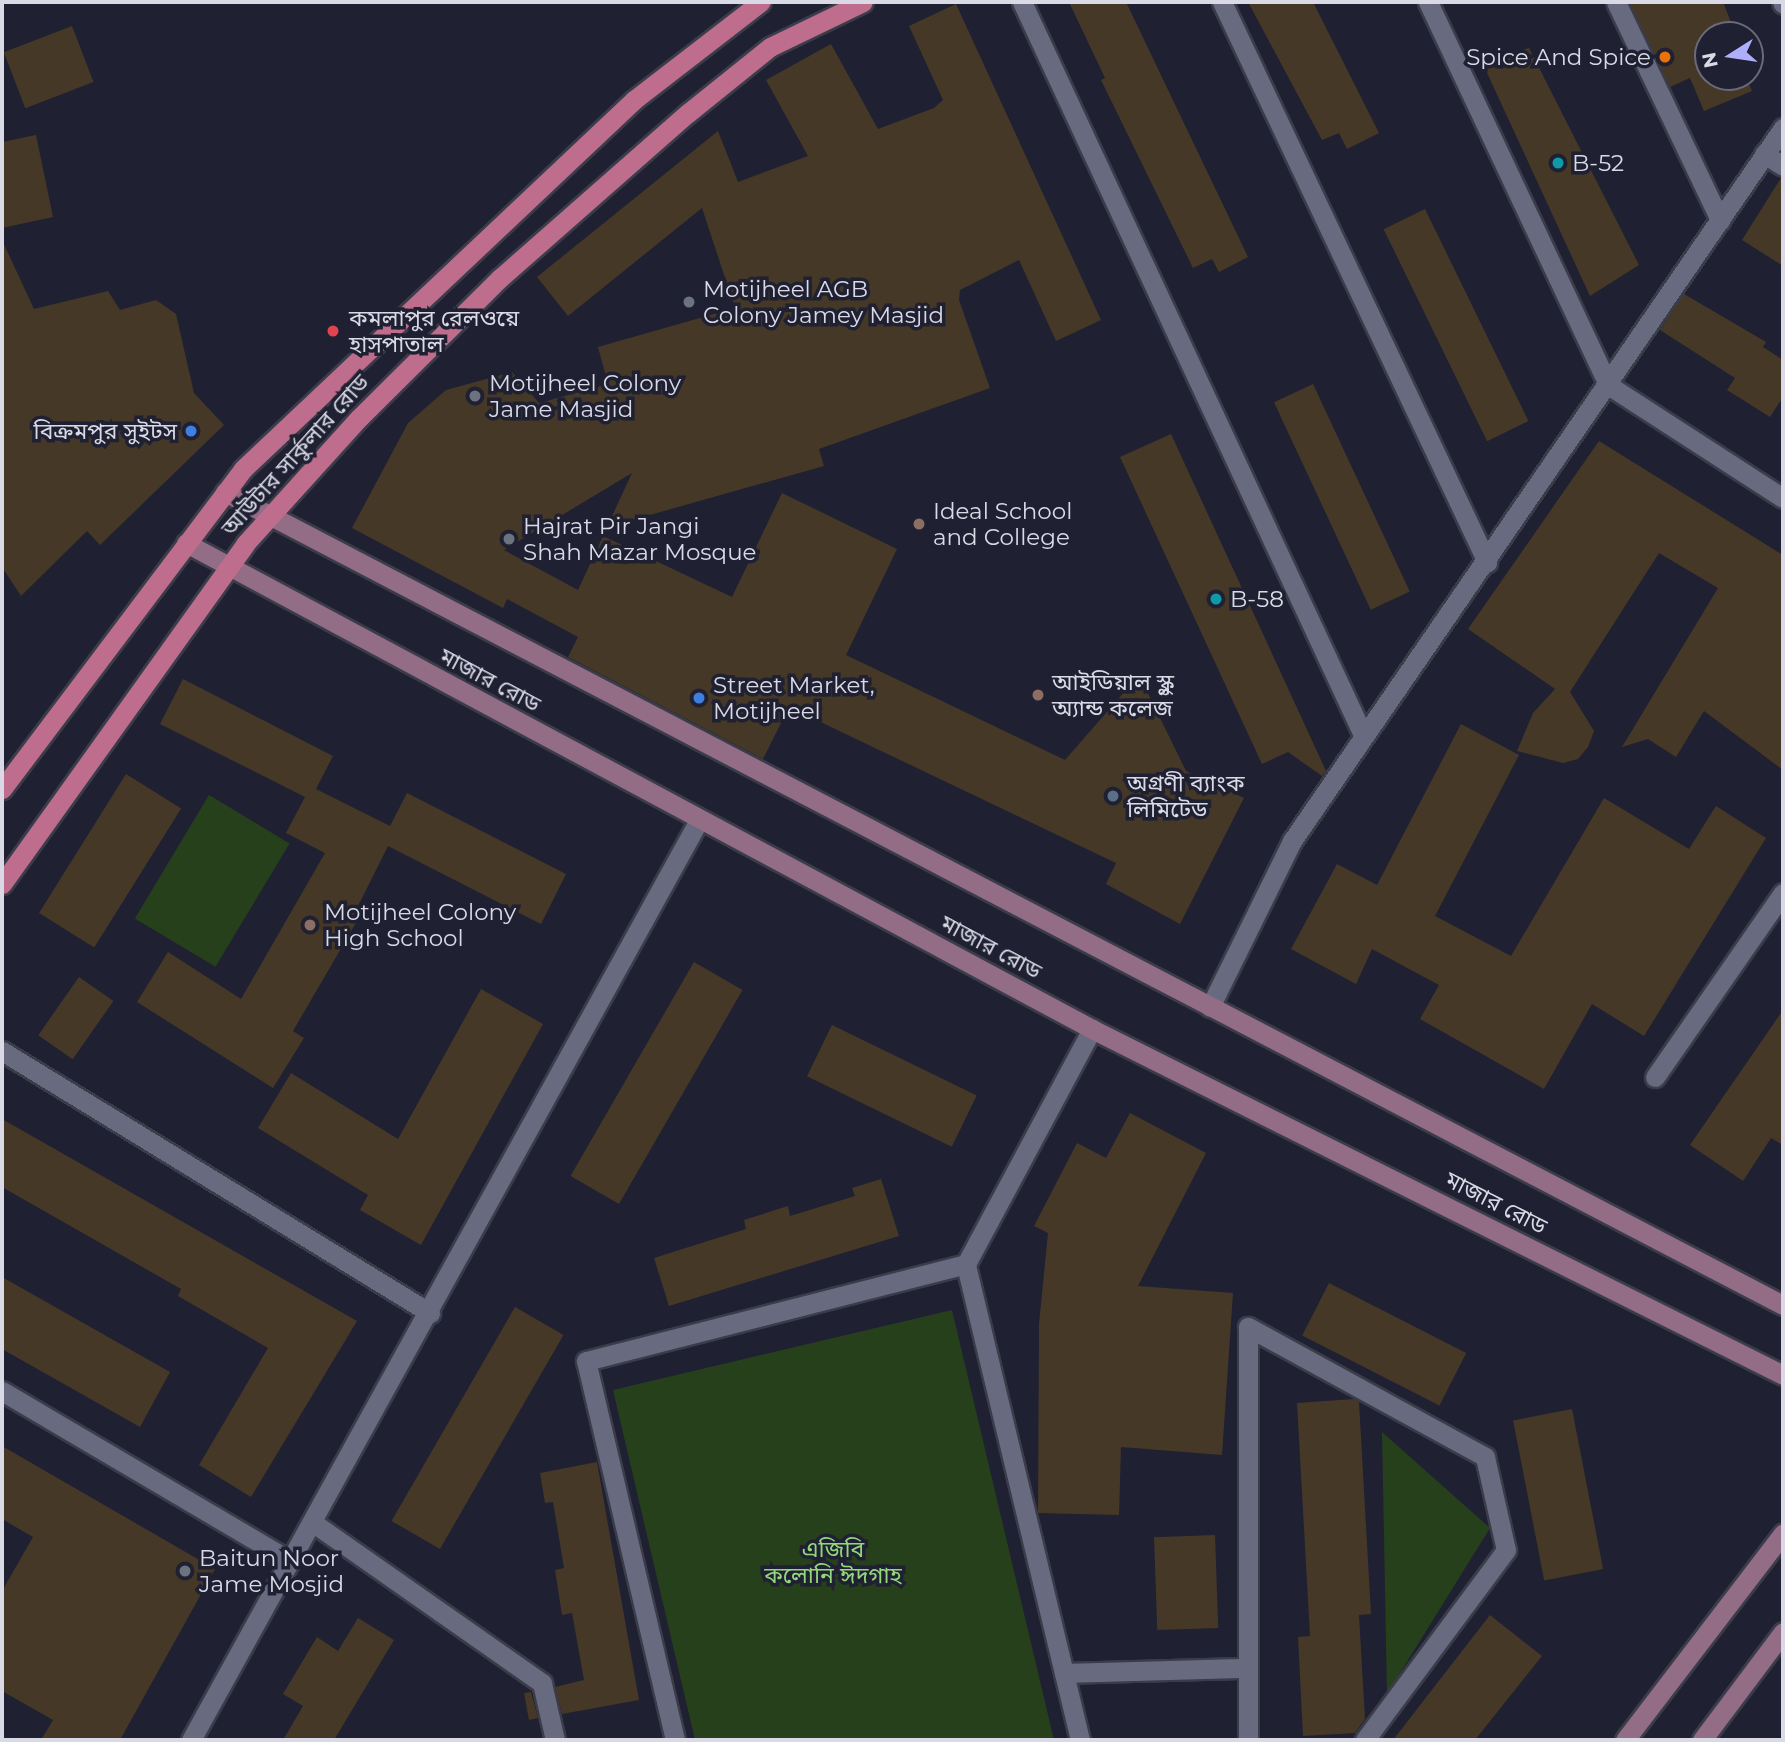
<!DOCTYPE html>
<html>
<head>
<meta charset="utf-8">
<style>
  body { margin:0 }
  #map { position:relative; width:1785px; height:1742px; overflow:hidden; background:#1f2032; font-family:Montserrat,"Noto Sans Bengali",sans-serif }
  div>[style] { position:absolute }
  .green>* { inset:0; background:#25401b; transform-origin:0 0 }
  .building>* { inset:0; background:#453827; transform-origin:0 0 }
  .roads { filter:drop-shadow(2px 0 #3b3c4a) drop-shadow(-2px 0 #3b3c4a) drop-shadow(0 2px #3b3c4a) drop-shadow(0 -2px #3b3c4a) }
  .minor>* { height:19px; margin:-9.5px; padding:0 9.5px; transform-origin:9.5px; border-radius:9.5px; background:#686a7f }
  .secondary>* { height:19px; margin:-9.5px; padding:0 9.5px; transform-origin:9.5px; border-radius:9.5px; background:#936c86 }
  .primary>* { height:19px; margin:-9.5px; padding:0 9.5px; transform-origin:9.5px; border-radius:9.5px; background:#be6e8c }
  .dots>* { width:19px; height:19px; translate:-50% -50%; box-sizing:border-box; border:4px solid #1f2032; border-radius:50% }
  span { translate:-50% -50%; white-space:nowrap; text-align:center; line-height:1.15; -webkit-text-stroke:7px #1f2032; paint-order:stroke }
  .poi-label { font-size:23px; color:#d9dae6 }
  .right { translate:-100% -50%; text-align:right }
  .left { translate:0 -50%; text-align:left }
  .street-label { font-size:23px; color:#d9dae6 }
  .park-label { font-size:23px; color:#93d67c }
  .frame { position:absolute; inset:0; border:4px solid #d9dae6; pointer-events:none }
  .north { position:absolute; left:1694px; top:21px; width:70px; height:70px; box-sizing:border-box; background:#1f2032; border:2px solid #696a7a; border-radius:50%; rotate:258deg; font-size:19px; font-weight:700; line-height:28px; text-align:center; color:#d9dae6 }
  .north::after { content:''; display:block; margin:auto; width:24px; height:32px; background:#adaffb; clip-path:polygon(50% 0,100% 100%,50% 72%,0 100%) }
</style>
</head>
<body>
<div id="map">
  <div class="green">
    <div style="left:209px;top:795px;width:94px;height:144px;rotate:31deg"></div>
    <div style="clip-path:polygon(952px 1310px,1054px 1740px,695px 1740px,613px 1390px)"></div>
    <div style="clip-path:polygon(1382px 1432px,1490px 1528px,1387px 1694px)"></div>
  </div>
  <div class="building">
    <div style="clip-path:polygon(1069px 2px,1126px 2px,1248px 257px,1219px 272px,1212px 259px,1193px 268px,1101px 80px,1105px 78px)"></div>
    <div style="clip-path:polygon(1248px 2px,1313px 2px,1379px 133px,1347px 149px,1339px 133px,1322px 140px)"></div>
    <div style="clip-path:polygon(1629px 2px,1723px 2px,1736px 35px,1708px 35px,1708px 77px,1746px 77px,1752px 91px,1704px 111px,1690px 78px,1670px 87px)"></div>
    <div style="clip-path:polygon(956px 4px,1101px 320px,1056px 341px,1019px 260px,960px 290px,959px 300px,990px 388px,819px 449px,824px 466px,607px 527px,632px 473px,504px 550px,578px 590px,603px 536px,732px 597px,782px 493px,897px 549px,846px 655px,1065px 760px,1139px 675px,1186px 771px,1244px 798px,1180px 924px,1106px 884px,1116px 863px,789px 707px,763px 759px,568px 657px,578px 637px,507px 599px,503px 608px,352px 528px,408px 423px,446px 390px,512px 372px,539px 403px,608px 384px,598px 347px,735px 308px,702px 208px,568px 316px,537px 277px,718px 131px,738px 182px,808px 156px,766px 80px,831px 44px,878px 129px,934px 108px,943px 100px,909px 26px)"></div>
    <div style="left:72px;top:26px;width:60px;height:73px;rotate:69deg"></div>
    <div style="clip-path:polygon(1529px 48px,1639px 265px,1590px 296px,1482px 62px)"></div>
    <div style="clip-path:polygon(36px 135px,53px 217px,2px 228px,2px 142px)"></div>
    <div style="clip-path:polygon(1781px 178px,1783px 178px,1783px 266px,1742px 240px)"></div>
    <div style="left:1425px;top:209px;width:236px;height:46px;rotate:64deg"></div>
    <div style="clip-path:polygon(2px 240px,34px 309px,108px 291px,120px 310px,156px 300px,176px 314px,194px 393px,224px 425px,100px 545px,87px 531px,21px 596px,2px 567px)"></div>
    <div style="clip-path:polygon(1684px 294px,1766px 342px,1763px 347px,1783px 360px,1783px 397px,1770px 417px,1727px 390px,1735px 378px,1660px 330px)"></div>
    <div style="left:1313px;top:384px;width:229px;height:43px;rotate:65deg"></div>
    <div style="clip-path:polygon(1171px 434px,1326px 771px,1322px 776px,1288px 752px,1262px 764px,1120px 457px)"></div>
    <div style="clip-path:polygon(1599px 441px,1783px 555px,1783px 770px,1704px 711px,1676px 757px,1648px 739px,1622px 747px,1718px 588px,1659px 553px,1570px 692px,1594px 731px,1588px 747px,1578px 759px,1563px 763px,1517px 751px,1533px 713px,1555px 689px,1468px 629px)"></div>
    <div style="clip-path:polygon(183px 679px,333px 756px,316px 789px,390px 826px,407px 793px,566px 874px,541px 924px,388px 846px,352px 918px,357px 921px,293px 1031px,304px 1038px,273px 1088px,137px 1002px,168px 952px,241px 999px,325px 853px,286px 833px,305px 797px,160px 724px)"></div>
    <div style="clip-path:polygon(1461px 724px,1519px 755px,1435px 916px,1511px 956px,1604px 798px,1689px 849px,1716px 806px,1766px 838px,1644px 1036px,1592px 1004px,1544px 1089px,1420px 1019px,1439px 985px,1372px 949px,1356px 984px,1291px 949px,1337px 864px,1377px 885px)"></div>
    <div style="left:126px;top:774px;width:65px;height:164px;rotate:32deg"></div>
    <div style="left:694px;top:962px;width:56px;height:247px;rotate:30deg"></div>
    <div style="left:79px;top:977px;width:42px;height:71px;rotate:35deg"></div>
    <div style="clip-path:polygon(481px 989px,543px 1024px,421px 1245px,360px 1210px,368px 1195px,258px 1128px,291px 1073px,398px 1139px)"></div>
    <div style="clip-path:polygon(1783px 1010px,1783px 1145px,1771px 1138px,1743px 1181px,1690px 1145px)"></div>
    <div style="left:832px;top:1025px;width:161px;height:57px;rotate:26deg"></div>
    <div style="clip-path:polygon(1130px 1113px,1206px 1153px,1138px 1286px,1233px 1293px,1222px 1455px,1121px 1447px,1119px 1515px,1038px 1513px,1039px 1324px,1048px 1233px,1034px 1226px,1077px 1143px,1106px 1158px)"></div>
    <div style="clip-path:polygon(2px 1119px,357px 1321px,251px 1497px,199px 1465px,268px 1348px,178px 1296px,181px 1289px,2px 1187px)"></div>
    <div style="clip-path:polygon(881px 1179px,899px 1236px,669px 1306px,654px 1258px,746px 1229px,744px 1220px,788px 1206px,790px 1216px,855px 1196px,852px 1188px)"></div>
    <div style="clip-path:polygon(2px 1277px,170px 1372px,140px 1427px,2px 1349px)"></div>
    <div style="left:1329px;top:1283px;width:154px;height:59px;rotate:27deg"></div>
    <div style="left:515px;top:1307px;width:56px;height:247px;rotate:30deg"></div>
    <div style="clip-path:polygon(1354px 1399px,1359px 1402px,1371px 1614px,1359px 1615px,1365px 1719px,1355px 1733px,1303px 1736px,1298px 1637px,1310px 1636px,1297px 1403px)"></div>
    <div style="left:1572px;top:1409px;width:163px;height:60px;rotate:79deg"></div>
    <div style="clip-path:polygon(2px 1446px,215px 1569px,120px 1740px,41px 1740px,53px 1720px,2px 1691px,2px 1591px,33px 1537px,2px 1519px)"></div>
    <div style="clip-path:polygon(597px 1462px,639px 1700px,562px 1714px,555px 1687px,584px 1680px,572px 1613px,562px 1615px,555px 1570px,564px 1568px,553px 1502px,545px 1503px,540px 1473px)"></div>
    <div style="left:1215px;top:1535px;width:93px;height:61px;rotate:88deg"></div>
    <div style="clip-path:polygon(1490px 1615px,1542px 1656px,1475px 1740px,1393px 1740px)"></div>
    <div style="clip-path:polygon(358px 1618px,394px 1640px,334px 1740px,283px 1740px,303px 1706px,283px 1694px,317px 1637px,338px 1651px)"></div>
    <div style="clip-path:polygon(531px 1692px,538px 1718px,529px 1720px,524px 1693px)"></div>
  </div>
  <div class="roads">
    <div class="minor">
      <div style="left:1022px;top:2px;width:808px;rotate:65.05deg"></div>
      <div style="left:1222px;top:2px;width:620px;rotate:64.68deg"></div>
      <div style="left:1428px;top:2px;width:423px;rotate:64.8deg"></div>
      <div style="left:1608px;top:385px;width:208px;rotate:32.9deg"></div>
      <div style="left:1616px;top:2px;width:242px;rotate:64.5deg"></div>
      <div style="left:1782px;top:2px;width:2px;rotate:63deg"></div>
      <div style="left:1764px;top:154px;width:22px;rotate:32deg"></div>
      <div style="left:1210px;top:1007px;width:185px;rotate:-63.7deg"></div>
      <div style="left:1292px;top:841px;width:866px;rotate:-55.45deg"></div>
      <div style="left:2px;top:1051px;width:502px;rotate:31.47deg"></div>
      <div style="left:1655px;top:1077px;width:224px;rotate:-55.2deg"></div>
      <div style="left:2px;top:1391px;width:335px;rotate:30.5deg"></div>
      <div style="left:312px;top:1522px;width:281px;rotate:35deg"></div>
      <div style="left:542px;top:1683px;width:58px;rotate:77.2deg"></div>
      <div style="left:1064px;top:1673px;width:184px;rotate:-1.6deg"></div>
      <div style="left:191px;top:1740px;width:1051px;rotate:-61.09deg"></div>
      <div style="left:675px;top:1740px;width:389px;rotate:-103.2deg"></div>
      <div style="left:586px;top:1361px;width:392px;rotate:-14.3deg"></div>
      <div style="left:1080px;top:1740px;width:489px;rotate:-103.5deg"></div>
      <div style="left:966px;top:1264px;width:267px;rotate:-61.8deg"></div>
      <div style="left:1248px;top:1740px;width:413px;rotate:-90deg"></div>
      <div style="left:1248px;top:1327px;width:270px;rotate:28.7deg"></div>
      <div style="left:1485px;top:1457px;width:95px;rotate:77.3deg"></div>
      <div style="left:1506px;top:1550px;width:237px;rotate:126.6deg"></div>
    </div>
    <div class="secondary">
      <div style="left:225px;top:492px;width:1757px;rotate:27.56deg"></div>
      <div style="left:186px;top:543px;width:1028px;rotate:28.21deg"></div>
      <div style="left:1092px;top:1029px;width:773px;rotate:26.6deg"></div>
      <div style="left:1625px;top:1740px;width:260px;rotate:-52.6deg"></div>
      <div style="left:1702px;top:1740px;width:135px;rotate:-53.1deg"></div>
    </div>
    <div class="primary">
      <div style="left:2px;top:789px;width:401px;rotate:-53deg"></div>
      <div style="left:243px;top:469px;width:538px;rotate:-43.34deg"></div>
      <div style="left:634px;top:100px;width:160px;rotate:-37.7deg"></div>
      <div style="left:2px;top:884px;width:418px;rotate:-54.4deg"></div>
      <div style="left:245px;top:544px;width:170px;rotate:-47.9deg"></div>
      <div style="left:359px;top:418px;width:199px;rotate:-44.8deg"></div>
      <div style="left:500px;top:278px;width:250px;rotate:-41.3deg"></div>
      <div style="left:688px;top:113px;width:105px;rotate:-38.8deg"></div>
      <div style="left:770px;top:47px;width:103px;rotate:-25.8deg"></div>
    </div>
  </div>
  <div class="dots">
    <div style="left:1665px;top:57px;background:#e8710a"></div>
    <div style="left:1558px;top:163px;background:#0f9aa8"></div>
    <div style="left:689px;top:302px;background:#6b7280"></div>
    <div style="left:333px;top:331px;background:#e0444e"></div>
    <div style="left:475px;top:396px;background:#6b7280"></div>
    <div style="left:191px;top:431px;background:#3f7fe0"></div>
    <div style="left:919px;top:524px;background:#8d6e63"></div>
    <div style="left:509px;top:539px;background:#6b7280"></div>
    <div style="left:1216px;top:599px;background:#0f9aa8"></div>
    <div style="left:1038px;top:695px;background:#8d6e63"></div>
    <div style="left:699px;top:698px;background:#3f7fe0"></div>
    <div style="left:1113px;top:796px;background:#5c6f8a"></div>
    <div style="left:310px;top:925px;background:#8d6e63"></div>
    <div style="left:185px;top:1571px;background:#6b7280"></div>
  </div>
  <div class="poi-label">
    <span class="right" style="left:1651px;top:57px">Spice And Spice</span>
    <span class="left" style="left:1572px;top:163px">B-52</span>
    <span class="left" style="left:703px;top:302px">Motijheel AGB<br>Colony Jamey Masjid</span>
    <span class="left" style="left:349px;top:331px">কমলাপুর রেলওয়ে<br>হাসপাতাল</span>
    <span class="left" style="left:489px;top:396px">Motijheel Colony<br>Jame Masjid</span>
    <span class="right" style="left:177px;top:431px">বিক্রমপুর সুইটস</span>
    <span class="left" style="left:933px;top:524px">Ideal School<br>and College</span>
    <span class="left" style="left:523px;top:539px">Hajrat Pir Jangi<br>Shah Mazar Mosque</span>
    <span class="left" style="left:1230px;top:599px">B-58</span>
    <span class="left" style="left:1052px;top:695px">আইডিয়াল স্কুল<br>অ্যান্ড কলেজ</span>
    <span class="left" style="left:713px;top:698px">Street Market,<br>Motijheel</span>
    <span class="left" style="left:1127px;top:796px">অগ্রণী ব্যাংক<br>লিমিটেড</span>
    <span class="left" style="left:324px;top:925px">Motijheel Colony<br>High School</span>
    <span class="left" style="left:199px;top:1571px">Baitun Noor<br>Jame Mosjid</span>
  </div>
  <div class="street-label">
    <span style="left:295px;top:455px;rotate:-48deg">আউটার সার্কুলার রোড</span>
    <span style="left:490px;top:680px;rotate:28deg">মাজার রোড</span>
    <span style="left:991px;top:947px;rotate:28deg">মাজার রোড</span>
    <span style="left:1496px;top:1203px;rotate:27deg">মাজার রোড</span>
  </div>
  <div class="park-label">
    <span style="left:833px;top:1562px">এজিবি<br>কলোনি ঈদগাহ</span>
  </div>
  <div class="frame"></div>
  <div class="north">N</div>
</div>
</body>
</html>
